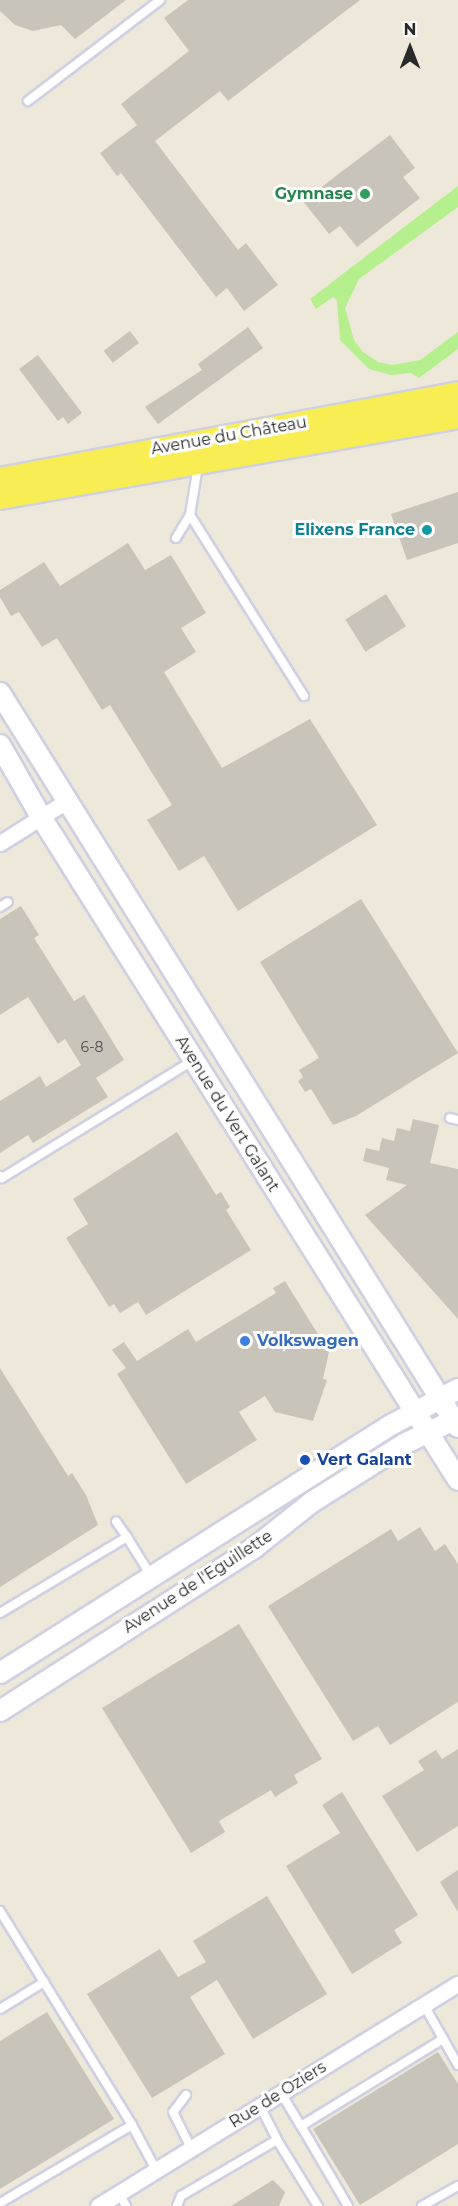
<!DOCTYPE html>
<html>
<head>
<meta charset="utf-8">
<style>
  body { margin:0 }
  #map { position:relative; width:458px; height:2206px; overflow:hidden; background:#ede8da; font-family:Montserrat,sans-serif }
  div>[style] { position:absolute }
  .pitch>* { inset:0; background:#b5ef8e }
  .building>* { inset:0; background:#c8c4ba; transform-origin:0 0 }
  .roads { filter:drop-shadow(2px 0 #d0d0e3) drop-shadow(-2px 0 #d0d0e3) drop-shadow(0 2px #d0d0e3) drop-shadow(0 -2px #d0d0e3) }
  .service>* { height:8px; margin:-4px; padding:0 4px; transform-origin:4px; border-radius:4px; background:#fff }
  .minor>* { height:15px; margin:-7.5px; padding:0 7.5px; transform-origin:7.5px; border-radius:7.5px; background:#fff }
  .tertiary>* { height:20px; margin:-10px; padding:0 10px; transform-origin:10px; border-radius:10px; background:#fff }
  .primary>* { height:24px; margin:-12px; padding:0 12px; transform-origin:12px; border-radius:12px; background:#f8ee54 }
  .dots>* { width:16px; height:16px; translate:-50% -50%; box-sizing:border-box; border:3px solid #fff; border-radius:50% }
  span { translate:-50% -50%; white-space:nowrap; text-align:center; line-height:1.15; -webkit-text-stroke:6px #fff; paint-order:stroke }
  .number-label { font-size:14px; color:#51504d }
  .number-label span { -webkit-text-stroke-width:0 }
  .leisure-label { font-size:16px; color:#27864d; font-weight:700 }
  .right { translate:-100% -50%; text-align:right }
  .street-label { font-size:16px; color:#292929 }
  .culture-label { font-size:16px; color:#0d838f; font-weight:700 }
  .shop-label { font-size:16px; color:#366cbe; font-weight:700 }
  .left { translate:0 -50%; text-align:left }
  .transit-label { font-size:16px; color:#164399; font-weight:700 }
  .north { position:absolute; left:380px; top:18px; width:60px; height:60px; -webkit-text-stroke:4px #fff; paint-order:stroke; rotate:0deg; font-size:16px; font-weight:700; line-height:24px; text-align:center; color:#292929 }
  .north::after { content:''; display:block; margin:auto; width:21px; height:27px; background:#292929; clip-path:polygon(50% 0,100% 100%,50% 72%,0 100%) }
</style>
</head>
<body>
<div id="map">
  <div class="pitch">
    <div style="clip-path:polygon(458px 186px,458px 207px,359px 279px,345px 308px,354px 340px,363px 352px,378px 362px,392px 365px,420px 360px,458px 332px,458px 349px,419px 378px,411px 373px,391px 375px,369px 369px,340px 340px,337px 300px,333px 297px,316px 309px,310px 299px)"></div>
  </div>
  <div class="building">
    <div style="clip-path:polygon(0 0,126px 0,75px 39px,61px 25px,33px 31px,15px 25px,0 11px)"></div>
    <div style="clip-path:polygon(188px 0,360px 0,228px 101px,220px 91px,155px 141px,238px 250px,246px 243px,278px 285px,244px 311px,227px 288px,216px 297px,121px 173px,117px 176px,100px 153px,137px 125px,121px 104px,189px 51px,164px 18px)"></div>
    <div style="clip-path:polygon(390px 135px,415px 168px,403px 177px,420px 198px,357px 247px,340px 226px,329px 234px,303px 201px)"></div>
    <div style="clip-path:polygon(248px 327px,263px 348px,158px 424px,145px 407px,202px 370px,198px 364px)"></div>
    <div style="left:130px;top:331px;width:15px;height:33px;rotate:53deg"></div>
    <div style="clip-path:polygon(38px 355px,82px 413px,68px 424px,63px 417px,58px 421px,19px 369px)"></div>
    <div style="clip-path:polygon(458px 492px,458px 543px,407px 560px,391px 514px)"></div>
    <div style="clip-path:polygon(128px 543px,145px 570px,171px 555px,206px 613px,181px 628px,196px 652px,164px 672px,222px 768px,310px 719px,377px 825px,238px 911px,204px 856px,179px 871px,147px 820px,172px 805px,110px 705px,102px 710px,57px 638px,42px 647px,19px 612px,11px 616px,0 597px,0 590px,44px 562px,60px 586px)"></div>
    <div style="left:386px;top:594px;width:38px;height:48px;rotate:58deg"></div>
    <div style="clip-path:polygon(361px 899px,458px 1053px,356px 1116px,333px 1125px,311px 1089px,305px 1092px,298px 1081px,303px 1077px,299px 1070px,319px 1058px,260px 962px)"></div>
    <div style="clip-path:polygon(21px 906px,39px 935px,34px 938px,74px 1001px,84px 995px,124px 1060px,96px 1078px,108px 1097px,33px 1143px,28px 1135px,0 1153px,0 1101px,40px 1076px,46px 1087px,81px 1065px,65px 1039px,58px 1044px,28px 997px,0 1015px,0 919px)"></div>
    <div style="clip-path:polygon(413px 1119px,439px 1125px,430px 1163px,458px 1169px,458px 1319px,365px 1215px,407px 1185px,386px 1180px,389px 1168px,363px 1161px,366px 1148px,379px 1151px,382px 1138px,394px 1141px,397px 1128px,410px 1131px)"></div>
    <div style="clip-path:polygon(177px 1132px,216px 1195px,221px 1192px,230px 1207px,226px 1210px,251px 1250px,146px 1315px,138px 1302px,120px 1313px,114px 1304px,109px 1307px,66px 1238px,88px 1224px,73px 1199px)"></div>
    <div style="clip-path:polygon(285px 1281px,329px 1352px,323px 1379px,327px 1380px,313px 1421px,275px 1412px,265px 1396px,239px 1412px,257px 1440px,186px 1484px,117px 1374px,126px 1368px,112px 1350px,124px 1342px,137px 1361px,188px 1329px,196px 1342px,276px 1293px,273px 1288px)"></div>
    <div style="clip-path:polygon(0 1368px,68px 1476px,72px 1473px,86px 1495px,98px 1525px,0 1587px)"></div>
    <div style="clip-path:polygon(420px 1527px,435px 1551px,445px 1544px,458px 1564px,458px 1702px,390px 1745px,378px 1726px,353px 1741px,268px 1606px,391px 1529px,398px 1541px)"></div>
    <div style="clip-path:polygon(239px 1624px,322px 1759px,294px 1775px,298px 1783px,275px 1797px,271px 1790px,219px 1821px,225px 1832px,191px 1853px,102px 1708px)"></div>
    <div style="clip-path:polygon(458px 1749px,458px 1826px,417px 1852px,382px 1796px,424px 1770px,418px 1761px,436px 1750px,442px 1759px)"></div>
    <div style="clip-path:polygon(342px 1792px,418px 1915px,394px 1930px,402px 1943px,352px 1974px,286px 1866px,340px 1833px,322px 1805px)"></div>
    <div style="clip-path:polygon(458px 1870px,458px 1912px,440px 1882px)"></div>
    <div style="clip-path:polygon(267px 1896px,327px 1994px,253px 2039px,217px 1980px,190px 1997px,225px 2054px,152px 2098px,87px 1994px,160px 1949px,178px 1977px,206px 1962px,193px 1941px)"></div>
    <div style="clip-path:polygon(47px 2012px,114px 2119px,0 2189px,0 2041px)"></div>
    <div style="clip-path:polygon(438px 2052px,458px 2084px,458px 2144px,360px 2205px,313px 2129px)"></div>
    <div style="clip-path:polygon(273px 2180px,285px 2192px,279px 2206px,231px 2206px)"></div>
  </div>
  <div class="roads">
    <div class="service">
      <div style="left:28px;top:101px;width:166px;rotate:-37.4deg"></div>
      <div style="left:190px;top:515px;width:214px;rotate:57.8deg"></div>
      <div style="left:176px;top:538px;width:27px;rotate:-59deg"></div>
      <div style="left:190px;top:515px;width:50px;rotate:-80.7deg"></div>
      <div style="left:0;top:907px;width:9px;rotate:-32deg"></div>
      <div style="left:450px;top:1118px;width:8px;rotate:14deg"></div>
      <div style="left:0;top:1176px;width:3px;rotate:45deg"></div>
      <div style="left:2px;top:1178px;width:225px;rotate:-31.6deg"></div>
      <div style="left:127px;top:1537px;width:46px;rotate:58.4deg"></div>
      <div style="left:0;top:1613px;width:148px;rotate:-30.9deg"></div>
      <div style="left:127px;top:1537px;width:19px;rotate:-125deg"></div>
      <div style="left:0;top:1911px;width:251px;rotate:58.3deg"></div>
      <div style="left:132px;top:2125px;width:153px;rotate:149.4deg"></div>
      <div style="left:424px;top:2005px;width:69px;rotate:60.5deg"></div>
      <div style="left:0;top:2009px;width:52px;rotate:-31.5deg"></div>
      <div style="left:281px;top:2093px;width:39px;rotate:59deg"></div>
      <div style="left:186px;top:2095px;width:21px;rotate:127deg"></div>
      <div style="left:173px;top:2112px;width:40px;rotate:63.4deg"></div>
      <div style="left:260px;top:2106px;width:38px;rotate:63deg"></div>
      <div style="left:132px;top:2125px;width:51px;rotate:61.9deg"></div>
      <div style="left:119px;top:2193px;width:15px;rotate:62deg"></div>
      <div style="left:177px;top:2206px;width:11px;rotate:-68deg"></div>
      <div style="left:181px;top:2196px;width:111px;rotate:-30.3deg"></div>
      <div style="left:277px;top:2140px;width:78px;rotate:58.2deg"></div>
      <div style="left:348px;top:2206px;width:93px;rotate:-120.4deg"></div>
      <div style="left:301px;top:2126px;width:167px;rotate:-31.5deg"></div>
      <div style="left:422px;top:2206px;width:41px;rotate:-29.1deg"></div>
    </div>
    <div class="minor">
      <div style="left:0;top:843px;width:77px;rotate:-32.2deg"></div>
      <div style="left:98px;top:2206px;width:423px;rotate:-31.7deg"></div>
    </div>
    <div class="tertiary">
      <div style="left:0;top:693px;width:865px;rotate:58.04deg"></div>
      <div style="left:0;top:745px;width:83px;rotate:60.3deg"></div>
      <div style="left:41px;top:817px;width:783px;rotate:57.83deg"></div>
      <div style="left:0;top:1673px;width:463px;rotate:-32.4deg"></div>
      <div style="left:391px;top:1425px;width:76px;rotate:-28.2deg"></div>
      <div style="left:0;top:1711px;width:302px;rotate:-32.7deg"></div>
      <div style="left:254px;top:1548px;width:74px;rotate:-38.4deg"></div>
      <div style="left:312px;top:1502px;width:109px;rotate:-32.2deg"></div>
      <div style="left:404px;top:1444px;width:60px;rotate:-25.7deg"></div>
    </div>
    <div class="primary">
      <div style="left:0;top:480px;width:466px;rotate:-10.6deg"></div>
      <div style="left:0;top:497px;width:465px;rotate:-10deg"></div>
    </div>
  </div>
  <div class="dots">
    <div style="left:365px;top:194px;background:#2e9e5b"></div>
    <div style="left:427px;top:530px;background:#0f9aa8"></div>
    <div style="left:245px;top:1341px;background:#3f7fe0"></div>
    <div style="left:305px;top:1460px;background:#1a4fb4"></div>
  </div>
  <div class="number-label">
    <span style="left:92px;top:1047px">6-8</span>
  </div>
  <div class="leisure-label">
    <span class="right" style="left:353px;top:194px">Gymnase</span>
  </div>
  <div class="street-label">
    <span style="left:229px;top:436px;rotate:-10deg">Avenue du Château</span>
    <span style="left:227px;top:1114px;rotate:58deg">Avenue du Vert Galant</span>
    <span style="left:198px;top:1582px;rotate:-33deg">Avenue de l'Eguillette</span>
    <span style="left:278px;top:2095px;rotate:-32deg">Rue de Oziers</span>
  </div>
  <div class="culture-label">
    <span class="right" style="left:415px;top:530px">Elixens France</span>
  </div>
  <div class="shop-label">
    <span class="left" style="left:257px;top:1341px">Volkswagen</span>
  </div>
  <div class="transit-label">
    <span class="left" style="left:317px;top:1460px">Vert Galant</span>
  </div>
  <div class="north">N</div>
</div>
</body>
</html>
